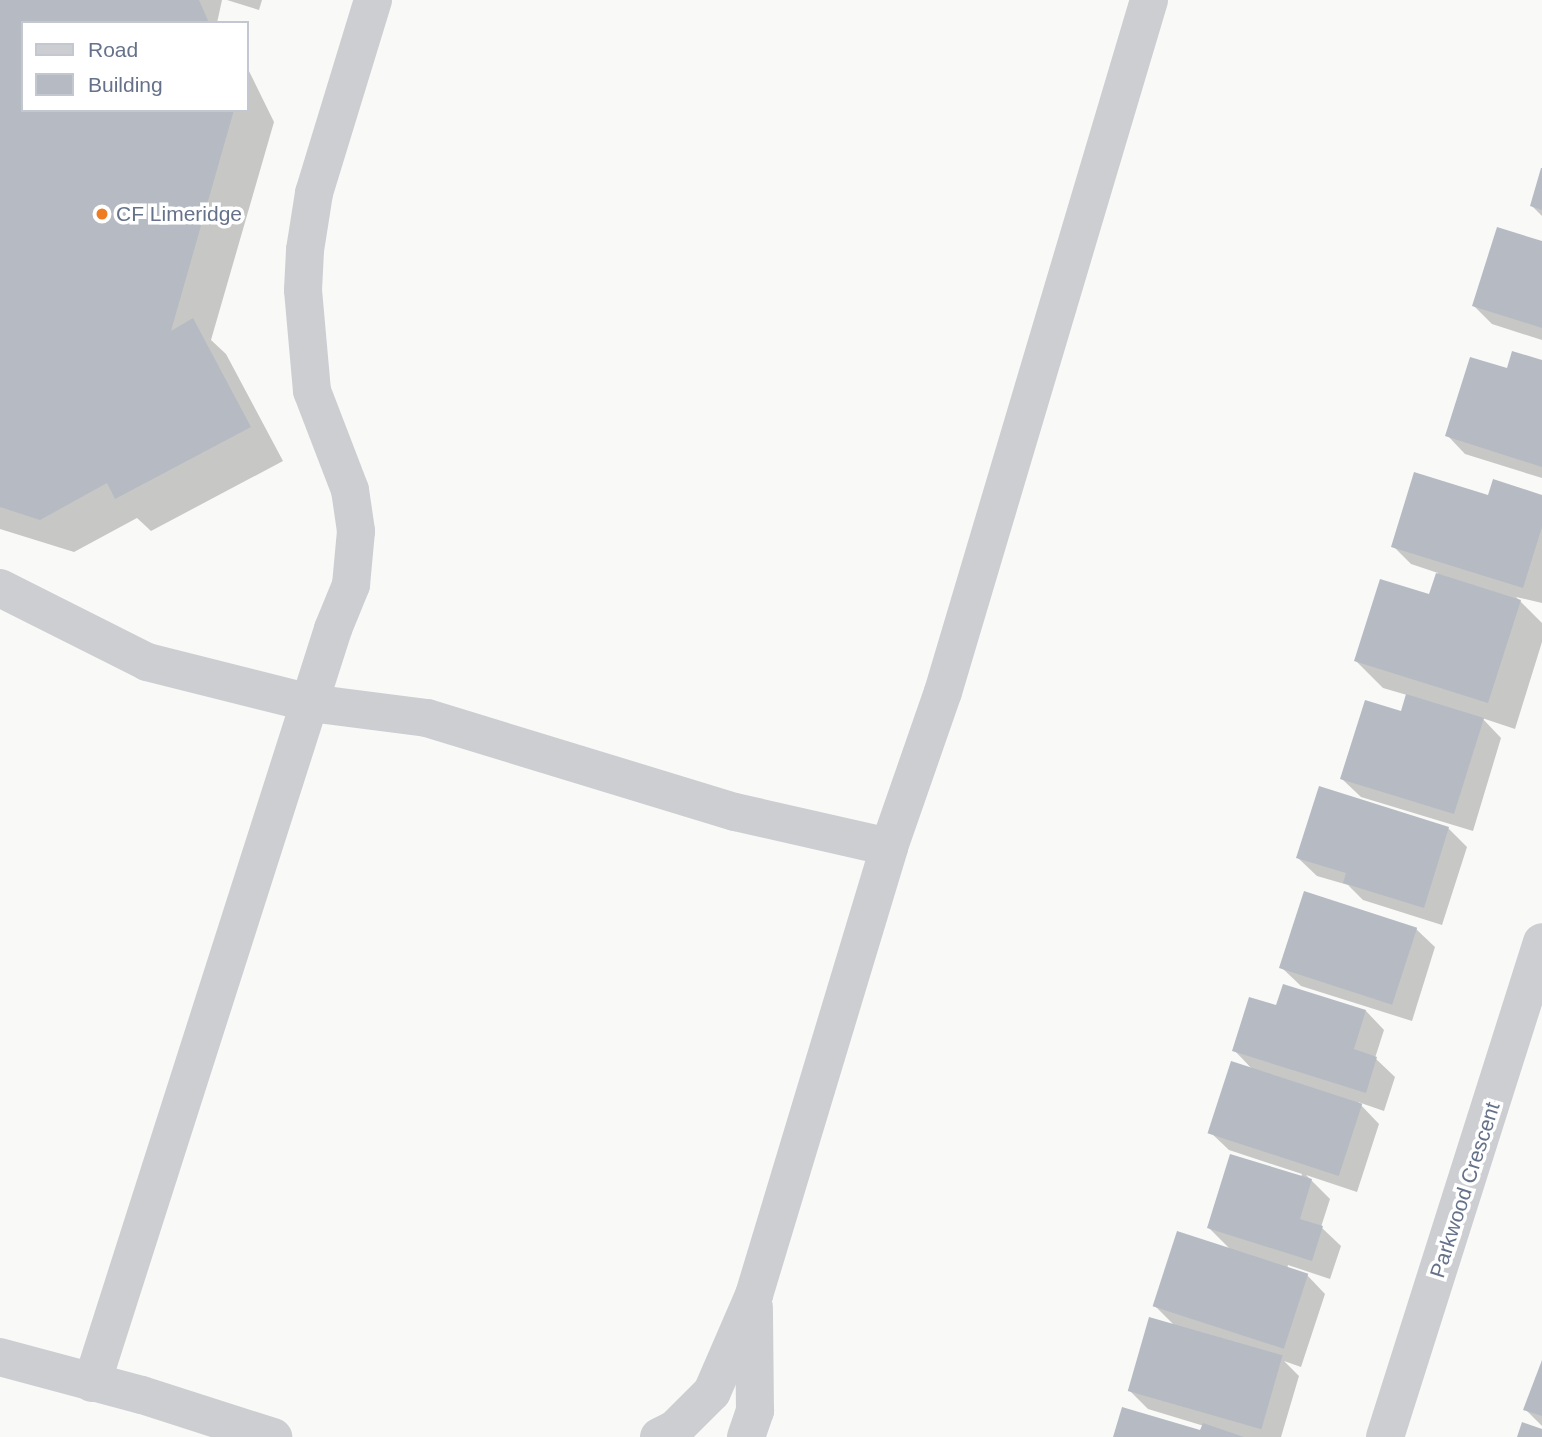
<!DOCTYPE html>
<html>
<head>
<meta charset="utf-8">
<style>
  body { margin:0 }
  #map { position:relative; width:1542px; height:1437px; overflow:hidden; background:#f9f9f7; font-family:Helvetica,sans-serif }
  div>[style] { position:absolute }
  .shadow>* { inset:0; background:#0003 }
  .building>* { inset:0; background:#b6bbc3; transform-origin:0 0 }
  .minor>* { height:38px; margin:-19px; padding:0 19px; transform-origin:19px; border-radius:19px; background:#ccced2 }
  .dots>* { width:19px; height:19px; translate:-50% -50%; box-sizing:border-box; border:4px solid #fff; border-radius:50% }
  span { translate:-50% -50%; white-space:nowrap; text-align:center; line-height:1.15; -webkit-text-stroke:7px #fff; paint-order:stroke }
  .poi-label { font-size:21px; color:#66728a }
  .left { translate:0 -50%; text-align:left }
  .street-label { font-size:21px; color:#66728a }
  .legend { position:absolute; left:21px; top:21px; width:228px; height:91px; box-sizing:border-box; background:#fff; border:2px solid #c2c7d0; margin:0; padding:9px 12px; list-style:none; font-size:21px; color:#66728a }
  .legend li { display:flex; align-items:center; gap:14px; height:35px }
  .legend b { width:35px; border:2px solid #c2c7d0 }
</style>
</head>
<body>
<div id="map">
  <div class="shadow">
    <div style="clip-path:polygon(0 0,222px 0,217px 23px,23px 23px,23px 110px,247px 110px,247px 67px,274px 122px,211px 340px,226px 354px,283px 461px,151px 531px,137px 518px,74px 552px,0 529px)"></div>
    <div style="clip-path:polygon(227px 0,262px 0,259px 10px)"></div>
    <div style="clip-path:polygon(1542px 172px,1542px 216px,1532px 206px)"></div>
    <div style="clip-path:polygon(1542px 243px,1542px 340px,1492px 324px,1474px 306px)"></div>
    <div style="clip-path:polygon(1542px 362px,1542px 478px,1465px 454px,1447px 435px,1508px 370px)"></div>
    <div style="clip-path:polygon(1489px 497px,1542px 497px,1542px 603px,1516px 597px,1542px 623px,1542px 642px,1515px 729px,1482px 718px,1501px 738px,1473px 831px,1361px 797px,1342px 779px,1402px 713px,1407px 695px,1383px 688px,1356px 661px,1430px 597px,1438px 573px,1411px 564px,1393px 546px)"></div>
    <div style="clip-path:polygon(1448px 828px,1467px 847px,1442px 925px,1363px 900px,1348px 885px,1317px 876px,1298px 858px)"></div>
    <div style="clip-path:polygon(1416px 929px,1435px 947px,1412px 1021px,1301px 986px,1282px 968px)"></div>
    <div style="clip-path:polygon(1277px 1007px,1366px 1011px,1384px 1030px,1375px 1058px,1395px 1077px,1384px 1111px,1358px 1102px,1379px 1124px,1357px 1192px,1306px 1175px,1330px 1199px,1321px 1227px,1341px 1246px,1330px 1279px,1288px 1265px,1287px 1269px,1307px 1275px,1325px 1294px,1301px 1367px,1284px 1361px,1299px 1376px,1281px 1437px,1115px 1437px,1201px 1433px,1204px 1426px,1148px 1409px,1130px 1391px,1176px 1327px,1154px 1305px,1231px 1250px,1209px 1228px,1301px 1177px,1302px 1174px,1229px 1150px,1210px 1132px,1254px 1071px,1234px 1050px)"></div>
    <div style="clip-path:polygon(1542px 1364px,1542px 1426px,1525px 1409px)"></div>
  </div>
  <div class="building">
    <div style="clip-path:polygon(0 0,199px 0,209px 23px,23px 23px,23px 110px,234px 110px,171px 331px,193px 318px,251px 427px,115px 499px,107px 483px,40px 520px,0 507px)"></div>
    <div style="clip-path:polygon(1541px 168px,1542px 168px,1542px 210px,1530px 206px)"></div>
    <div style="clip-path:polygon(1497px 227px,1542px 241px,1542px 328px,1472px 306px)"></div>
    <div style="clip-path:polygon(1512px 351px,1542px 360px,1542px 467px,1445px 436px,1470px 357px,1507px 368px)"></div>
    <div style="clip-path:polygon(1414px 472px,1488px 495px,1493px 479px,1542px 495px,1542px 527px,1523px 588px,1391px 547px)"></div>
    <div style="clip-path:polygon(1436px 573px,1521px 600px,1488px 703px,1354px 661px,1380px 579px,1429px 594px)"></div>
    <div style="clip-path:polygon(1406px 694px,1484px 718px,1454px 814px,1340px 779px,1365px 700px,1401px 711px)"></div>
    <div style="clip-path:polygon(1319px 786px,1449px 827px,1424px 908px,1343px 883px,1346px 873px,1296px 858px)"></div>
    <div style="left:1304px;top:891px;width:119px;height:81px;rotate:18deg"></div>
    <div style="clip-path:polygon(1283px 984px,1366px 1010px,1354px 1049px,1377px 1057px,1366px 1093px,1232px 1051px,1249px 997px,1276px 1005px)"></div>
    <div style="left:1231px;top:1061px;width:138px;height:76px;rotate:18deg"></div>
    <div style="clip-path:polygon(1230px 1154px,1312px 1179px,1300px 1219px,1323px 1226px,1312px 1261px,1207px 1228px)"></div>
    <div style="left:1177px;top:1231px;width:138px;height:79px;rotate:18deg"></div>
    <div style="left:1149px;top:1317px;width:139px;height:77px;rotate:16deg"></div>
    <div style="clip-path:polygon(1542px 1360px,1542px 1416px,1523px 1410px)"></div>
    <div style="clip-path:polygon(1122px 1407px,1200px 1430px,1203px 1423px,1244px 1437px,1113px 1437px)"></div>
    <div style="clip-path:polygon(1522px 1422px,1542px 1429px,1542px 1437px,1517px 1437px)"></div>
  </div>
  <div class="minor">
    <div style="left:0;top:588px;width:165px;rotate:26.7deg"></div>
    <div style="left:147px;top:662px;width:168px;rotate:14.1deg"></div>
    <div style="left:310px;top:703px;width:118px;rotate:7.3deg"></div>
    <div style="left:427px;top:718px;width:322px;rotate:17deg"></div>
    <div style="left:735px;top:812px;width:158px;rotate:12.8deg"></div>
    <div style="left:0;top:1357px;width:147px;rotate:15deg"></div>
    <div style="left:142px;top:1395px;width:138px;rotate:17.8deg"></div>
    <div style="left:92px;top:1383px;width:792px;rotate:-72.27deg"></div>
    <div style="left:333px;top:629px;width:48px;rotate:-67.8deg"></div>
    <div style="left:351px;top:585px;width:54px;rotate:-84.7deg"></div>
    <div style="left:356px;top:531px;width:41px;rotate:-98.3deg"></div>
    <div style="left:350px;top:490px;width:106px;rotate:-111deg"></div>
    <div style="left:312px;top:391px;width:101px;rotate:-95.1deg"></div>
    <div style="left:303px;top:290px;width:40px;rotate:-87.1deg"></div>
    <div style="left:305px;top:250px;width:58px;rotate:-81deg"></div>
    <div style="left:314px;top:193px;width:202px;rotate:-73deg"></div>
    <div style="left:659px;top:1437px;width:18px;rotate:-27deg"></div>
    <div style="left:675px;top:1429px;width:52px;rotate:-45deg"></div>
    <div style="left:712px;top:1392px;width:106px;rotate:-66.6deg"></div>
    <div style="left:754px;top:1295px;width:468px;rotate:-73.2deg"></div>
    <div style="left:889px;top:847px;width:164px;rotate:-70.8deg"></div>
    <div style="left:943px;top:692px;width:722px;rotate:-73.42deg"></div>
    <div style="left:746px;top:1437px;width:28px;rotate:-71deg"></div>
    <div style="left:755px;top:1411px;width:104px;rotate:-90.6deg"></div>
    <div style="left:1385px;top:1437px;width:519px;rotate:-72.4deg"></div>
  </div>
  <div class="dots">
    <div style="left:102px;top:214px;background:#ee7d22"></div>
  </div>
  <div class="poi-label">
    <span class="left" style="left:116px;top:214px">CF Limeridge</span>
  </div>
  <div class="street-label">
    <span style="left:1465px;top:1190px;rotate:-72deg">Parkwood Crescent</span>
  </div>
  <ul class="legend">
  <li><b style="height:9px;background:#ccced2"></b>Road</li>
  <li><b style="height:19px;background:#b6bbc3"></b>Building</li>
  </ul>
</div>
</body>
</html>
